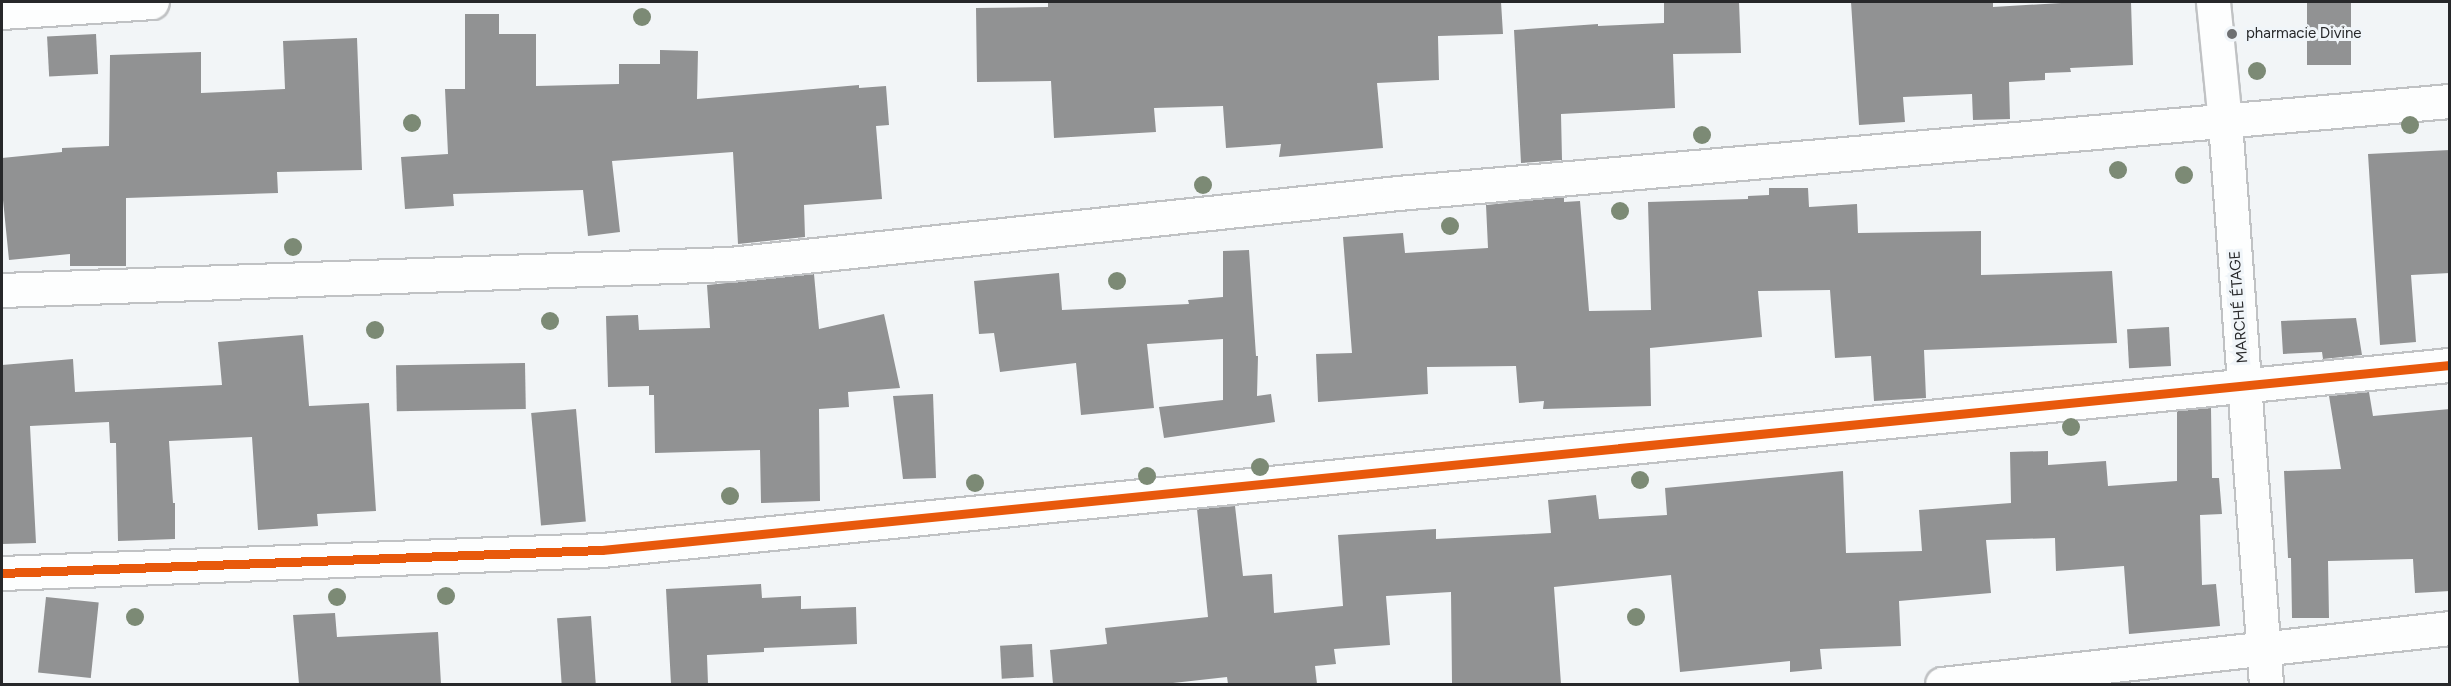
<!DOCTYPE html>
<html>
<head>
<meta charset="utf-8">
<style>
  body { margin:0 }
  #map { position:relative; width:2451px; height:686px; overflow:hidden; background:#f2f5f7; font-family:Figtree,sans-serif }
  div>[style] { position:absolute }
  .building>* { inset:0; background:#919293; transform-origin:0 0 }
  .roads { filter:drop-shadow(2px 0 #c0c2c4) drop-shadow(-2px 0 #c0c2c4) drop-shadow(0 2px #c0c2c4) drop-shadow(0 -2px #c0c2c4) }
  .street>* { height:33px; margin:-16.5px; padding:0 16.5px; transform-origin:16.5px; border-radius:16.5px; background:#fdfefe }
  .cycleway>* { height:9px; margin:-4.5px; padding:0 4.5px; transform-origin:4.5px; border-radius:4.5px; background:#e8590c }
  .trees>* { width:18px; height:18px; margin:-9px; border-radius:50%; background:#7c8a75 }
  .dots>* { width:16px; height:16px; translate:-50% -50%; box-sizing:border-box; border:3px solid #f0f5f9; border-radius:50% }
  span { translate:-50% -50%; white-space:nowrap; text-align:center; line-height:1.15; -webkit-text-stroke:6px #f0f5f9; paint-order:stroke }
  .poi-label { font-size:15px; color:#27282a }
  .left { translate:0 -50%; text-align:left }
  .street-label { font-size:15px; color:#27282a }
  .frame { position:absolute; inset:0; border:3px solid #27282a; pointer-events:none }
</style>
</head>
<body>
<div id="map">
  <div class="building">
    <div style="clip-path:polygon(1048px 2px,1501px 2px,1503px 34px,1438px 36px,1439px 80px,1377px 83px,1383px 148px,1279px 157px,1281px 144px,1226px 148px,1223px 106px,1154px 108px,1156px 132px,1054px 138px,1051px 81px,977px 82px,976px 8px,1048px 7px)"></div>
    <div style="clip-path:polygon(1664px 2px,1739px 2px,1741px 53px,1673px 54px,1675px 108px,1561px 114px,1562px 160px,1521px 163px,1514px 30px,1598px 24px,1598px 26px,1664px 23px)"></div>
    <div style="clip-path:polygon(1851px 2px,1993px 2px,1993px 7px,2078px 2px,2131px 2px,2133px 65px,2070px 68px,2071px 72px,2045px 73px,2045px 80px,2009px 82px,2010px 119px,1973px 120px,1972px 94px,1903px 97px,1905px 122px,1859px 125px)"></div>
    <div style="left:2307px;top:2px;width:44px;height:63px"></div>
    <div style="clip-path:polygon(465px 14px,499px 14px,499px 34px,536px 34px,536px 86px,619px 84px,619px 64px,660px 64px,660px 50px,698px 51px,697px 99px,859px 85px,859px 88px,886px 86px,889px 125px,876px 126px,882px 199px,804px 205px,805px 237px,738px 244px,733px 152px,612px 161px,620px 232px,588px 236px,583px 190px,453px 194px,454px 206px,405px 209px,401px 157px,448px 154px,445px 89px,465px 89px)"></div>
    <div style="left:96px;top:34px;width:40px;height:49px;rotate:87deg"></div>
    <div style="clip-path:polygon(357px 38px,362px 170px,277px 172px,278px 193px,126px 198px,126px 266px,70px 266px,70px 254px,9px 260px,2px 190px,2px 158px,62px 152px,62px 148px,109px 146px,110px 55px,201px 52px,201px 93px,285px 89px,283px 41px)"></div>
    <div style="clip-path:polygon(2450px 150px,2450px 273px,2411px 275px,2416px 342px,2380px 345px,2368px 154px)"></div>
    <div style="clip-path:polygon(1769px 188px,1808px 188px,1809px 207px,1857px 204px,1858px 233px,1981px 231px,1981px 275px,2112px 271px,2117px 343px,1924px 350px,1926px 398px,1874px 401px,1871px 356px,1835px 358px,1830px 290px,1758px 291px,1762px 337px,1650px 348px,1651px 406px,1543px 409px,1544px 401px,1519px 403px,1516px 366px,1427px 367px,1428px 394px,1318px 402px,1316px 354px,1352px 353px,1343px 237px,1403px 233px,1405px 253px,1488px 248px,1486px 205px,1564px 197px,1564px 202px,1580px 201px,1589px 311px,1651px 310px,1648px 202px,1748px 199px,1748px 196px,1769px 195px)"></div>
    <div style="clip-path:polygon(1249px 250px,1256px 356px,1258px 356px,1257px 396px,1271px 394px,1275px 422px,1164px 438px,1159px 407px,1223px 400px,1223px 339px,1147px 344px,1154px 408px,1081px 415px,1076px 363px,1000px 372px,994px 333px,979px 334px,974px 281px,1059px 273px,1062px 310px,1189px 304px,1188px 300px,1223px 297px,1223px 251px)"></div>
    <div style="clip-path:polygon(814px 274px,819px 329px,884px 314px,900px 388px,848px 392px,849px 407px,819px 409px,820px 501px,761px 503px,760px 450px,655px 453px,654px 395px,649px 395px,649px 386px,608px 387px,606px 316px,638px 315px,639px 330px,710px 328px,707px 285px)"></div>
    <div style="clip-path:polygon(2356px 318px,2362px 355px,2323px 359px,2322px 352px,2283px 354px,2281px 321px)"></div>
    <div style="left:2169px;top:327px;width:39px;height:42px;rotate:87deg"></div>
    <div style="clip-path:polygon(303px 335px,309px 406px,369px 403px,376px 511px,317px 514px,318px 526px,258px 530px,252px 437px,169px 441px,173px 503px,175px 503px,175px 539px,118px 541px,116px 443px,110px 443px,109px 422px,30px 426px,36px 543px,2px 544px,2px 365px,73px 359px,75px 392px,222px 385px,218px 342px)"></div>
    <div style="left:525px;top:363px;width:46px;height:129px;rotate:89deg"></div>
    <div style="clip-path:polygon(2369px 392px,2373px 416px,2450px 409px,2450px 591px,2415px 593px,2413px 559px,2328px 561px,2329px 618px,2292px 618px,2291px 558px,2288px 558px,2284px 471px,2341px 469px,2329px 396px)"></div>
    <div style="clip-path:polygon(933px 394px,936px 478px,903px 479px,893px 396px)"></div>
    <div style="clip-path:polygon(2211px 408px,2212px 478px,2219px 478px,2222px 514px,2200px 515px,2202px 585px,2216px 584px,2220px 626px,2129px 634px,2124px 566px,2056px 571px,2055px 538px,1986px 540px,1991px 593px,1899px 601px,1901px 646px,1820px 649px,1822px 669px,1790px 672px,1790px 661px,1680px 672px,1671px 575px,1554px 587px,1561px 684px,1452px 684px,1451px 592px,1386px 596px,1390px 645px,1334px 649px,1336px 664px,1315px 666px,1317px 684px,1228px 684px,1227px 677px,1164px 684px,1053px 684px,1050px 650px,1107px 644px,1105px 628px,1208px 617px,1197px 509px,1235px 506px,1243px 576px,1272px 574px,1274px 613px,1343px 606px,1338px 535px,1436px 529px,1436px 539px,1551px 533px,1548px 500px,1596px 495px,1599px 519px,1667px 515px,1665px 488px,1843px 471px,1846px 553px,1922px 551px,1919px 510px,2011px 503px,2010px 452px,2048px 451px,2048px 465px,2106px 461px,2108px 486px,2177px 481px,2177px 411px)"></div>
    <div style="left:576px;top:409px;width:113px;height:45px;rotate:85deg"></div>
    <div style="clip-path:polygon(761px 584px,762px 598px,801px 596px,801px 609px,856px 607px,857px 644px,764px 648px,764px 652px,707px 655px,708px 684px,671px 684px,666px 589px)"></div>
    <div style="left:46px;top:597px;width:53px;height:76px;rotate:6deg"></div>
    <div style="clip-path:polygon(335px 613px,337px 637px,438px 632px,441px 684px,299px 684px,293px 615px)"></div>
    <div style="left:591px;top:616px;width:68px;height:34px;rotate:86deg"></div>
    <div style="left:1032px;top:644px;width:33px;height:32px;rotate:87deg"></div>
  </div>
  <div class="roads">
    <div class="street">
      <div style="left:2213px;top:2px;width:121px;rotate:84.3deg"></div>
      <div style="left:2225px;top:122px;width:563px;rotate:85.83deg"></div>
      <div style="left:2px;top:12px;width:150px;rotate:-3.8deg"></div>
      <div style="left:2px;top:290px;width:728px;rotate:-2.05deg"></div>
      <div style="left:730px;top:264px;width:672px;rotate:-6.07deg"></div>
      <div style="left:1398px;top:193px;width:1056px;rotate:-5deg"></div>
      <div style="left:2px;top:573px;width:600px;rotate:-2.2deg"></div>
      <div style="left:602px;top:550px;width:1857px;rotate:-5.72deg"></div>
      <div style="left:1942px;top:684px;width:511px;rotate:-6.29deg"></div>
    </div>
  </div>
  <div class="cycleway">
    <div style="left:2px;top:573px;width:600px;rotate:-2.2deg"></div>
    <div style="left:602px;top:550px;width:1857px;rotate:-5.72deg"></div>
  </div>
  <div class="trees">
    <div style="left:642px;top:17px"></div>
    <div style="left:2257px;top:71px"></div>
    <div style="left:412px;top:123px"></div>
    <div style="left:2410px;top:125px"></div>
    <div style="left:1702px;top:135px"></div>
    <div style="left:2118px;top:170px"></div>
    <div style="left:2184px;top:175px"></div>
    <div style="left:1203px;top:185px"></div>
    <div style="left:1620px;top:211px"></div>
    <div style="left:1450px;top:226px"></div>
    <div style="left:293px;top:247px"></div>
    <div style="left:1117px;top:281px"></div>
    <div style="left:550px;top:321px"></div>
    <div style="left:375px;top:330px"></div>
    <div style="left:2071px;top:427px"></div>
    <div style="left:1260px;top:467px"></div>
    <div style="left:1147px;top:476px"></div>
    <div style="left:1640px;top:480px"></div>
    <div style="left:975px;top:483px"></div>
    <div style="left:730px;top:496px"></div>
    <div style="left:446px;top:596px"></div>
    <div style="left:337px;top:597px"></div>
    <div style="left:135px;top:617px"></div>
    <div style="left:1636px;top:617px"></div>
  </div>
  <div class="dots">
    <div style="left:2232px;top:34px;background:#6e7072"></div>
  </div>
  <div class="poi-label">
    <span class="left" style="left:2246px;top:34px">pharmacie Divine</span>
  </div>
  <div class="street-label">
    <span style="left:2239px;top:307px;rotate:-94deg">MARCHÉ ÉTAGE</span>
  </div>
  <div class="frame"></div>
</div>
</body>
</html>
